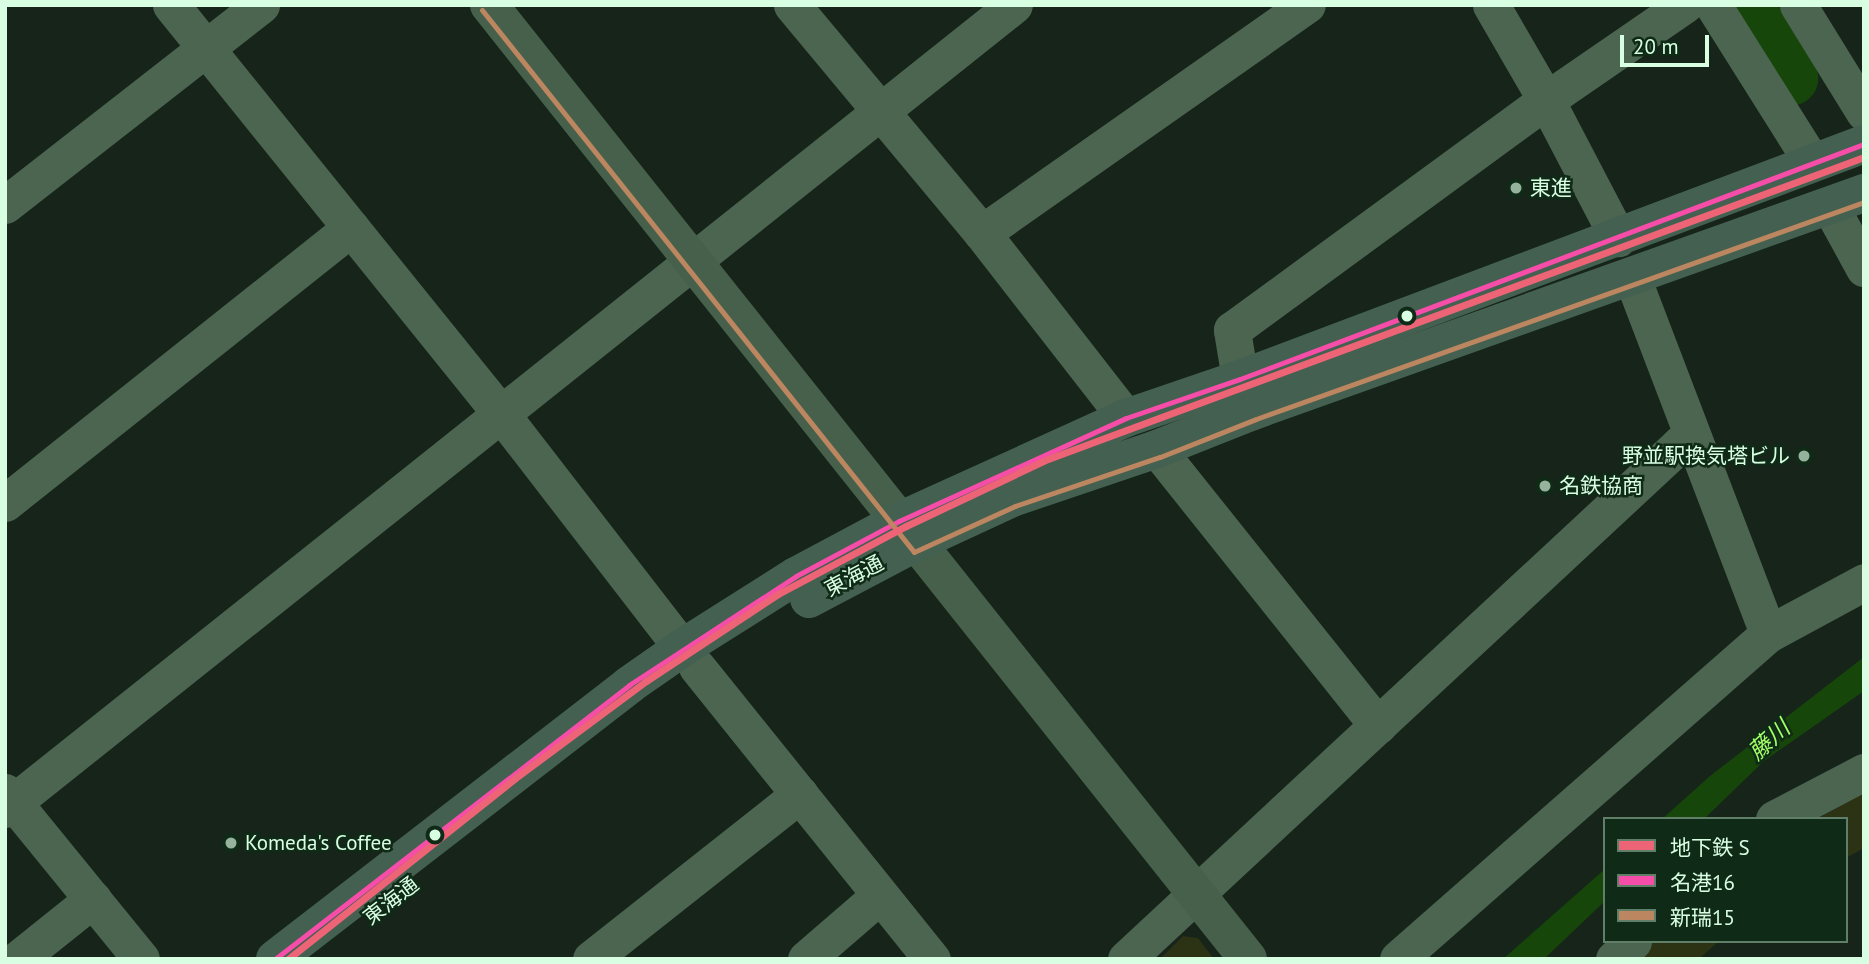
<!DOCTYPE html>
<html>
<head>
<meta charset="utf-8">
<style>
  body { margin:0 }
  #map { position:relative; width:1869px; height:964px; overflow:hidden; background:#16241a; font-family:"PT Sans","Noto Sans JP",sans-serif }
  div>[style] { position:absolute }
  .green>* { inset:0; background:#2c3214 }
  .water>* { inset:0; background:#17460b }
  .river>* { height:54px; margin:-27px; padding:0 27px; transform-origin:27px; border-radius:27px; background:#17460b }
  .street>* { height:37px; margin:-18.5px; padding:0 18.5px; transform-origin:18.5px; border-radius:18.5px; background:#4b6550 }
  .secondary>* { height:38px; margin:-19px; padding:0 19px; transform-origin:19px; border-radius:19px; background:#46604b }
  .primary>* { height:38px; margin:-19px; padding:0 19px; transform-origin:19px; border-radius:19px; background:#446050 }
  .bus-1>* { height:5px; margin:-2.5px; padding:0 2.5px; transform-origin:2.5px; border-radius:2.5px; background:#f54da8 }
  .bus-2>* { height:5px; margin:-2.5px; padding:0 2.5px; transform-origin:2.5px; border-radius:2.5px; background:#bb8660 }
  .metro-1>* { height:7px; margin:-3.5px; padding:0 3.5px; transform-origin:3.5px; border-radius:3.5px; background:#ec6476 }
  .dots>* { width:19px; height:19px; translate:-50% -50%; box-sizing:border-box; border:4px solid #102a18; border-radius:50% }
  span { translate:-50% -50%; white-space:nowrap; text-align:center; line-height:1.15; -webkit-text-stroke:5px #102a18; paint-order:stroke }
  .poi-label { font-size:21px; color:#d9ffe3 }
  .left { translate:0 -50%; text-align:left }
  .right { translate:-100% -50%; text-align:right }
  .street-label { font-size:21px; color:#d9ffe3 }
  .water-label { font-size:23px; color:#a2ff67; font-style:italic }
  .frame { position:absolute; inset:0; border:7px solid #d9ffe3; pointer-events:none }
  .legend { position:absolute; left:1603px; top:817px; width:245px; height:126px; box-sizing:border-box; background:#102a18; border:2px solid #607f69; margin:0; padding:9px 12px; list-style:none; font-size:21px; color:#d9ffe3 }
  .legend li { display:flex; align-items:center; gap:14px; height:35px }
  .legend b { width:35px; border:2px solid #607f69 }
  .scale { position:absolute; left:1620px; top:35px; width:89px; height:32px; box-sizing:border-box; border:4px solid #d9ffe3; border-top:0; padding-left:9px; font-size:21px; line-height:24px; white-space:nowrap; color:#d9ffe3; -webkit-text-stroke:5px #102a18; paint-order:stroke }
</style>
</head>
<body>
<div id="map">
  <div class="green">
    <div style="clip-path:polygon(1854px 794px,1864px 796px,1864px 848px,1846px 858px,1846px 819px,1800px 819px)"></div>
    <div style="clip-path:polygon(1183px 936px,1198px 938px,1214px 959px,1160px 959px)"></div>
    <div style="clip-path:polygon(1654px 941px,1719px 941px,1699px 959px,1635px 959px)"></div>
  </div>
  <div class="water">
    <div style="clip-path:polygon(1864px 657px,1864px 691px,1764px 761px,1704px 819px,1662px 819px,1710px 776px)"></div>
    <div style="clip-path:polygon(1605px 869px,1605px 901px,1544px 959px,1503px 959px)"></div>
  </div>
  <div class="river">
    <div style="left:1750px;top:11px;width:79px;rotate:58.5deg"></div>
  </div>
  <div class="street">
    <div style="left:171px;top:5px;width:527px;rotate:51.09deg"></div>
    <div style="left:502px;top:415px;width:294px;rotate:52.3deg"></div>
    <div style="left:792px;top:5px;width:297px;rotate:50.2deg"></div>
    <div style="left:982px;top:233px;width:234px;rotate:52.1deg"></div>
    <div style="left:1491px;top:5px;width:110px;rotate:59.9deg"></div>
    <div style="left:1546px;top:100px;width:156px;rotate:62.4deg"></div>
    <div style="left:1713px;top:5px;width:186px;rotate:57.8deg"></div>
    <div style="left:1798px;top:5px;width:126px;rotate:58.3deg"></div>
    <div style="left:5px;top:205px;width:325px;rotate:-38deg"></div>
    <div style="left:1830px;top:206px;width:71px;rotate:61.3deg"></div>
    <div style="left:982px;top:233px;width:397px;rotate:-35.1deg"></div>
    <div style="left:1632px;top:277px;width:382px;rotate:69.1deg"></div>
    <div style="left:1240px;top:379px;width:50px;rotate:-99.3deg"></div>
    <div style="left:1232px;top:330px;width:389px;rotate:-36.2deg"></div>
    <div style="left:1546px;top:100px;width:168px;rotate:-34.5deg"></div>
    <div style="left:1157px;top:449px;width:354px;rotate:51.4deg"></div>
    <div style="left:5px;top:503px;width:442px;rotate:-38.5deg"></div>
    <div style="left:697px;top:667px;width:375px;rotate:51.2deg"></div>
    <div style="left:5px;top:792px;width:215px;rotate:50.8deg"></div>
    <div style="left:5px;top:809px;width:1290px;rotate:-38.55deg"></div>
    <div style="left:1774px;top:819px;width:102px;rotate:-27.6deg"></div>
    <div style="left:18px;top:959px;width:96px;rotate:-38.7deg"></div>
    <div style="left:591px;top:959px;width:266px;rotate:-38.3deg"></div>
    <div style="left:806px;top:959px;width:96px;rotate:-40.8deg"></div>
    <div style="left:1126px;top:959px;width:756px;rotate:-42.91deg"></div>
    <div style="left:1680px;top:444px;width:12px;rotate:-24deg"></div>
    <div style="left:1398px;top:959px;width:492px;rotate:-41.3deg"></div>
    <div style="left:1768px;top:634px;width:109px;rotate:-28.4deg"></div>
    <div style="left:1614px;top:959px;width:26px;rotate:-43deg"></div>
  </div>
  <div class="secondary">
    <div style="left:489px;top:5px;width:1219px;rotate:51.49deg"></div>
  </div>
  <div class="primary">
    <div style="left:809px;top:599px;width:120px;rotate:-27.8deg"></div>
    <div style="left:915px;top:543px;width:107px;rotate:-24.9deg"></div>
    <div style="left:1012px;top:498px;width:153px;rotate:-18.7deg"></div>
    <div style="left:1157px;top:449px;width:103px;rotate:-21.6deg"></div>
    <div style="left:1253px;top:411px;width:649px;rotate:-19.64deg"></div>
    <div style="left:275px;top:959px;width:448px;rotate:-37.7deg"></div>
    <div style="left:629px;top:685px;width:65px;rotate:-34.9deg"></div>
    <div style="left:682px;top:648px;width:135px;rotate:-32.3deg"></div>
    <div style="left:796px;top:576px;width:117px;rotate:-28.1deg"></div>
    <div style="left:899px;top:521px;width:249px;rotate:-24.4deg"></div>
    <div style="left:1126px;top:418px;width:120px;rotate:-18.9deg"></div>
    <div style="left:1240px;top:379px;width:667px;rotate:-20.64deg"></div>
  </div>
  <div class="bus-1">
    <div style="left:275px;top:959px;width:448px;rotate:-37.7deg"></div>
    <div style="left:629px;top:685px;width:199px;rotate:-33.1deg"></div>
    <div style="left:796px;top:576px;width:117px;rotate:-28.1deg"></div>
    <div style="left:899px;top:521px;width:249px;rotate:-24.4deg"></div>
    <div style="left:1126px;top:418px;width:120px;rotate:-18.9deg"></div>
    <div style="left:1240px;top:379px;width:667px;rotate:-20.64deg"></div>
  </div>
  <div class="bus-2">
    <div style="left:482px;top:10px;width:693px;rotate:51.44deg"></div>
    <div style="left:914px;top:552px;width:111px;rotate:-24.5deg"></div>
    <div style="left:1015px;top:506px;width:153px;rotate:-18.7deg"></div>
    <div style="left:1160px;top:457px;width:103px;rotate:-21.6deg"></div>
    <div style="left:1256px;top:419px;width:646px;rotate:-19.64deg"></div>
  </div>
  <div class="metro-1">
    <div style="left:288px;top:959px;width:289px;rotate:-38.5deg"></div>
    <div style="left:514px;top:779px;width:164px;rotate:-36.6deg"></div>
    <div style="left:646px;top:681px;width:158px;rotate:-33.4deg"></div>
    <div style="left:778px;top:594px;width:145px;rotate:-28deg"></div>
    <div style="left:906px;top:526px;width:157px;rotate:-25.3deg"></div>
    <div style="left:1048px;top:459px;width:870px;rotate:-20.31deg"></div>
  </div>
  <div class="dots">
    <div style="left:1516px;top:188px;background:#95b29d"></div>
    <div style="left:1407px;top:316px;background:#d9ffe3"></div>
    <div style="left:1804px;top:456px;background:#95b29d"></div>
    <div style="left:1545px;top:486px;background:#95b29d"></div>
    <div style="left:435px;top:835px;background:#d9ffe3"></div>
    <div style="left:231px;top:843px;background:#95b29d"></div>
  </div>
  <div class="poi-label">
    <span class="left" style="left:1530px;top:188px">東進</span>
    <span class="right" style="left:1790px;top:456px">野並駅換気塔ビル</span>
    <span class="left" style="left:1559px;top:486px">名鉄協商</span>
    <span class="left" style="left:245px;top:843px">Komeda's Coffee</span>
  </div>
  <div class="street-label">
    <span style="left:854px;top:576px;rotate:-28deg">東海通</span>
    <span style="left:391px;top:901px;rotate:-38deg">東海通</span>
  </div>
  <div class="water-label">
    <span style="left:1769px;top:740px;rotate:-42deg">藤川</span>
  </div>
  <div class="frame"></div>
  <ul class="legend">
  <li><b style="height:9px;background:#ec6476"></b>地下鉄 S</li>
  <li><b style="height:9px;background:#f54da8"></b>名港16</li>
  <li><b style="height:9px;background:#bb8660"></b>新瑞15</li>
  </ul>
  <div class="scale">20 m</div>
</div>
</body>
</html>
